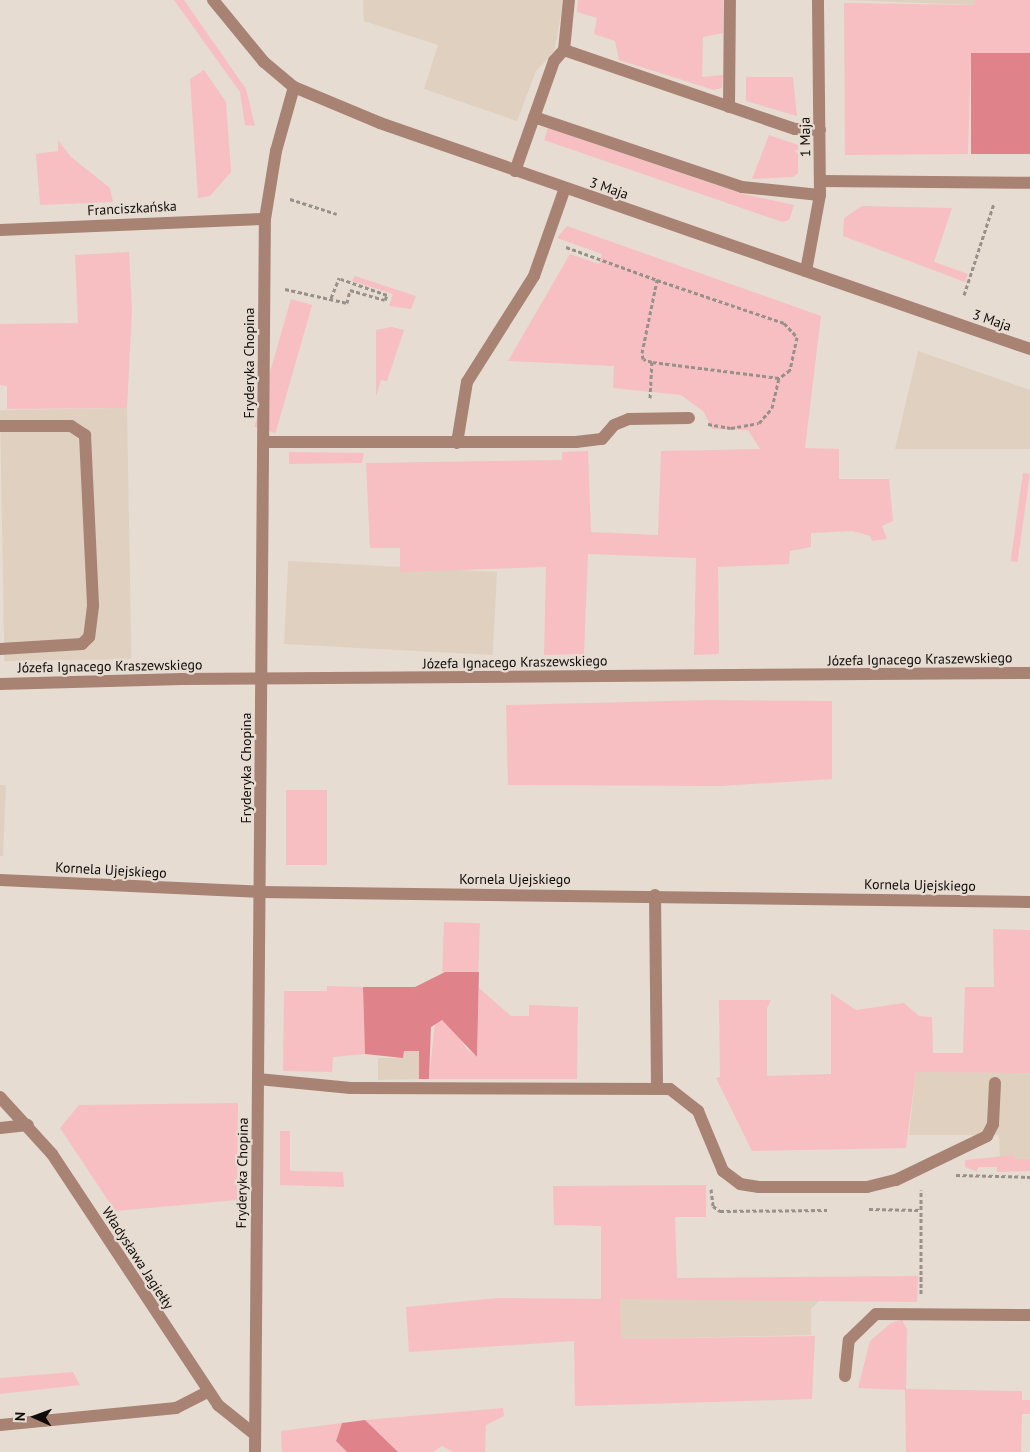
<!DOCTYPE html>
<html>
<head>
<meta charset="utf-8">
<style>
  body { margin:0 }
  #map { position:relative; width:1030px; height:1452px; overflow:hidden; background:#e6dcd2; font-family:"PT Sans",sans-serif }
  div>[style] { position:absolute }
  .built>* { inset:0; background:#e0d0c0; transform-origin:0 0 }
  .green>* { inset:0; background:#f7bfc2; transform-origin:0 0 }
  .forest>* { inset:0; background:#e0828a; transform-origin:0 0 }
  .path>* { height:3px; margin-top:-1.5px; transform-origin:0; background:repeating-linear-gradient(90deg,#98918a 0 4px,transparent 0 6.5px) }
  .service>* { height:12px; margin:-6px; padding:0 6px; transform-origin:6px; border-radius:6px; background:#a88273 }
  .minor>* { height:12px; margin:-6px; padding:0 6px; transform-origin:6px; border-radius:6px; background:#a88273 }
  .tertiary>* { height:12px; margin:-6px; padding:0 6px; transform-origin:6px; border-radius:6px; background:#a88273 }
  span { translate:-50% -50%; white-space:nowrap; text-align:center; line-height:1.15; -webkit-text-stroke:4.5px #e6dcd2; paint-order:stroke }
  .street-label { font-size:14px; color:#0e0b08 }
  .north { position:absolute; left:10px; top:1392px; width:50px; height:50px; -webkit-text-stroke:4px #e6dcd2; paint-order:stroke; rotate:272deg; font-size:14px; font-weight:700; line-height:20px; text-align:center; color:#0e0b08 }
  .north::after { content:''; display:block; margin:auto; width:18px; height:22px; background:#0e0b08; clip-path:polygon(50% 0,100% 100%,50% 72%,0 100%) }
</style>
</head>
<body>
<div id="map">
  <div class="built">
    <div style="clip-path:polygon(363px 0,564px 0,554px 52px,536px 71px,517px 121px,424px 89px,438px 45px,364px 21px)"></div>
    <div style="clip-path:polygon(844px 0,975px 0,975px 5px)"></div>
    <div style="clip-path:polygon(918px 351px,1030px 390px,1030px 449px,895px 449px)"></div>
    <div style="left:127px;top:408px;width:251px;height:127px;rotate:89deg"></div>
    <div style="left:497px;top:572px;width:83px;height:209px;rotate:93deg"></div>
    <div style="clip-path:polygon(0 785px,6px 785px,3px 856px,0 856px)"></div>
    <div style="clip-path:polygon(404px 1051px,419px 1051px,419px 1079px,378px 1080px,378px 1058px,403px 1058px)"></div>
    <div style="clip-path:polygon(916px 1072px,1030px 1073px,1030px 1159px,1015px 1159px,1015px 1155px,1000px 1158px,999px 1135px,909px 1135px)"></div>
    <div style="clip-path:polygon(620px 1299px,811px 1298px,821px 1299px,811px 1309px,811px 1335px,621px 1339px)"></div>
  </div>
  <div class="green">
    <div style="clip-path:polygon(174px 0,184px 0,246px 89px,255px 126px,245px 125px,240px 92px)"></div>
    <div style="clip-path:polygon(578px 0,723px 0,723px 33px,703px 37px,702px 77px,723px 75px,722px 88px,714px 90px,619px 60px,615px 41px,594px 34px,597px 18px,577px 12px)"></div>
    <div style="clip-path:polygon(975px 0,1030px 0,1030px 53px,971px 53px,968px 154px,845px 155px,844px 3px,975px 5px)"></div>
    <div style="clip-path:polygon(204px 70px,226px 102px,231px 172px,210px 196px,198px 198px,190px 79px)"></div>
    <div style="clip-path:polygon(746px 77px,793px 77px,797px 116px,746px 101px)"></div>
    <div style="clip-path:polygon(548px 128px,743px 194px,794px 205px,789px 220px,782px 222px,544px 140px)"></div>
    <div style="clip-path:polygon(769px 135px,798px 145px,798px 173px,793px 177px,752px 179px)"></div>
    <div style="clip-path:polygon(58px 140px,71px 157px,110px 188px,113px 202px,40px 205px,36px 154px,58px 151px)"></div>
    <div style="clip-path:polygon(862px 206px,952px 208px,934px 262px,968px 274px,965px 282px,843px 236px,844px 218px)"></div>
    <div style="clip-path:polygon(567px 226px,821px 316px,805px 448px,839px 449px,839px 479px,889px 479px,893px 521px,882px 526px,887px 539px,872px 541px,870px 536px,853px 531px,811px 533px,811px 547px,790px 551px,789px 564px,718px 567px,719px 654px,694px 655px,696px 558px,588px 554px,584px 654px,544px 655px,546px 567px,400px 572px,400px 548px,370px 548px,366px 463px,562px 460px,562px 452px,588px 451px,591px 532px,658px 535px,661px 451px,760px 449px,748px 430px,712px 429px,704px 412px,681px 395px,613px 388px,614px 366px,508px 361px,570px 254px,599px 264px,602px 254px,557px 238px)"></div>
    <div style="clip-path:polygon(129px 252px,132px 310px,127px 408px,7px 409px,7px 386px,0 385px,0 324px,78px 323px,75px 255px)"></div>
    <div style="clip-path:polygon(355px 276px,416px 296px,411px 309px,389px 306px,393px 294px,352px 281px)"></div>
    <div style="left:291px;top:299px;width:22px;height:133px;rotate:16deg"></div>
    <div style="clip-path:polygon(392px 327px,404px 330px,387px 381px,381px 380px,376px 396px,376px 330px)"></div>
    <div style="clip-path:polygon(289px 452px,364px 453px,362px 463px,289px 464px)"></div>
    <div style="left:1023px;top:473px;width:7px;height:89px;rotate:8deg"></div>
    <div style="clip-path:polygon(709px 700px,832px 701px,832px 779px,722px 786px,508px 785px,506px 705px)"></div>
    <div style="left:327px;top:790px;width:75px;height:41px;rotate:90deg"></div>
    <div style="left:444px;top:922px;width:36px;height:50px;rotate:2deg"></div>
    <div style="clip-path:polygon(993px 929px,1030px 930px,1030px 1073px,916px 1072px,906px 1148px,752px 1151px,716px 1078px,720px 1077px,719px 1000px,771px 1000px,767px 1008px,767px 1076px,831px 1074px,831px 993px,856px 1010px,904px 1003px,919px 1016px,932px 1017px,933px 1053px,963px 1053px,965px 987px,994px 987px)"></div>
    <div style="clip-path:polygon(327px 986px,363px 987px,365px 1054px,333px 1057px,332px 1072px,283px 1071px,284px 991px,327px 991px)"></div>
    <div style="clip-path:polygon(479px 988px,511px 1016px,529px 1016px,529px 1005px,578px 1007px,577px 1079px,429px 1079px,435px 1023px,442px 1020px,451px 1024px,466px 1048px,477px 1057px)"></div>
    <div style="clip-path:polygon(238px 1103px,237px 1200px,115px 1211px,60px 1128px,79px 1105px)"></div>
    <div style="clip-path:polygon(280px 1131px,290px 1131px,290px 1171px,343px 1172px,344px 1187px,280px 1185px)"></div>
    <div style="clip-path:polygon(1015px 1155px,1015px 1159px,1030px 1159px,1030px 1171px,997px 1172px,997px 1167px,978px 1167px,977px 1172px,965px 1167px,965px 1160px)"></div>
    <div style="clip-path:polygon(706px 1185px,706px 1217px,675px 1217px,677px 1278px,918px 1276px,917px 1302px,620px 1299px,621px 1339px,815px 1336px,812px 1399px,575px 1406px,574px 1341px,409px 1352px,406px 1307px,498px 1298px,601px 1299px,601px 1226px,554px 1225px,553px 1186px)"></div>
    <div style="clip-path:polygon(902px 1320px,907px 1329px,906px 1389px,1022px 1391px,1022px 1400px,1030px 1400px,1030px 1414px,1022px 1414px,1021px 1452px,906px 1452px,905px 1390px,858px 1388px,870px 1341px,891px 1323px)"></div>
    <div style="clip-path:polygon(73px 1372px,80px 1385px,0 1394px,0 1378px)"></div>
    <div style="clip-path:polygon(503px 1408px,504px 1416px,486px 1425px,485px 1452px,453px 1452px,442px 1446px,433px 1452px,398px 1452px,365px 1420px)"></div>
    <div style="clip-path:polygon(342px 1423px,336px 1441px,347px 1452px,282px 1452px,281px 1431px)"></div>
  </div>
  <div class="forest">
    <div style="left:971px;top:53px;width:59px;height:101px"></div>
    <div style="clip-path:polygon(445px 972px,479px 972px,477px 1057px,442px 1020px,431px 1027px,429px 1079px,419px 1079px,419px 1051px,404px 1051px,403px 1058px,365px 1054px,363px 987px,415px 987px)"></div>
    <div style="clip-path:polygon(365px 1420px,398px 1452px,347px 1452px,336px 1441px,342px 1423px)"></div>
  </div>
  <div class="path">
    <div style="left:290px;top:199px;width:49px;rotate:17.7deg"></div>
    <div style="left:566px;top:247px;width:97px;rotate:19.9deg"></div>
    <div style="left:285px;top:289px;width:64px;rotate:12.7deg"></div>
    <div style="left:347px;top:303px;width:13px;rotate:-77deg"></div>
    <div style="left:350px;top:290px;width:36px;rotate:16deg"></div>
    <div style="left:385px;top:300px;width:5px;rotate:-68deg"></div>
    <div style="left:387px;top:295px;width:49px;rotate:-160.8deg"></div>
    <div style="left:964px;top:295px;width:97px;rotate:-71.9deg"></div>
    <div style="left:331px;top:298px;width:22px;rotate:-68deg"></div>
    <div style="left:650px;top:398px;width:36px;rotate:-87deg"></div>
    <div style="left:652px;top:362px;width:9px;rotate:-162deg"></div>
    <div style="left:643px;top:359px;width:6px;rotate:-99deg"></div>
    <div style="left:642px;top:353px;width:75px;rotate:-78.4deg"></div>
    <div style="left:657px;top:280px;width:134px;rotate:18.7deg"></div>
    <div style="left:784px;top:323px;width:19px;rotate:47deg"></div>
    <div style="left:797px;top:337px;width:34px;rotate:102deg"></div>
    <div style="left:790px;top:370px;width:14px;rotate:144deg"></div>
    <div style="left:779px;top:378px;width:128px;rotate:-172.8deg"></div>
    <div style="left:708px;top:424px;width:23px;rotate:10deg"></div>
    <div style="left:731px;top:428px;width:28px;rotate:-10deg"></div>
    <div style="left:759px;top:423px;width:20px;rotate:-49deg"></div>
    <div style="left:772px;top:408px;width:31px;rotate:-77deg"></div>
    <div style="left:956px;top:1175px;width:74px;rotate:1.5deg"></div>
    <div style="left:711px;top:1189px;width:17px;rotate:83deg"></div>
    <div style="left:713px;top:1206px;width:9px;rotate:36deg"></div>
    <div style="left:720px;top:1211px;width:107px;rotate:-0.5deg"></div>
    <div style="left:869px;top:1209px;width:52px;rotate:1.1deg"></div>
    <div style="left:921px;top:1294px;width:104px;rotate:-90deg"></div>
  </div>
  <div class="service">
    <div style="left:564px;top:50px;width:50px;rotate:-84.3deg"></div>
    <div style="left:729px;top:107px;width:107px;rotate:-89.5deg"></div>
    <div style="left:534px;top:117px;width:219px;rotate:18.6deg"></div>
    <div style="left:742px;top:187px;width:78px;rotate:5.9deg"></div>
    <div style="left:515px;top:171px;width:117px;rotate:-70.5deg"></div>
    <div style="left:554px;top:61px;width:15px;rotate:-48deg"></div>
    <div style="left:564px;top:50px;width:244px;rotate:18.9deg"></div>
    <div style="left:795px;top:129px;width:25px;rotate:2deg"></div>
    <div style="left:0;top:426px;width:71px"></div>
    <div style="left:71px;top:426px;width:17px;rotate:33deg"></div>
    <div style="left:85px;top:435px;width:171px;rotate:87.3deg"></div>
    <div style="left:93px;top:606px;width:31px;rotate:97deg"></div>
    <div style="left:89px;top:637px;width:10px;rotate:135deg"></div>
    <div style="left:82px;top:644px;width:82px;rotate:176.5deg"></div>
    <div style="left:264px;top:442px;width:312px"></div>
    <div style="left:576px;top:442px;width:26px;rotate:-7deg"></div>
    <div style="left:602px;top:439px;width:18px;rotate:-49deg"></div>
    <div style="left:614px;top:425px;width:16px;rotate:-22deg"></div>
    <div style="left:629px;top:419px;width:60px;rotate:-1deg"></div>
    <div style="left:457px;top:443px;width:62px;rotate:-80.7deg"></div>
    <div style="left:467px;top:382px;width:125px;rotate:-57.7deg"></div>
    <div style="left:534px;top:276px;width:93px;rotate:-70.6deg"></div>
    <div style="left:655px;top:895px;width:193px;rotate:89.4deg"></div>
    <div style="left:258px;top:1079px;width:93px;rotate:5.5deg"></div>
    <div style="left:351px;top:1088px;width:319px;rotate:0.2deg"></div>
    <div style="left:670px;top:1089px;width:36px;rotate:38deg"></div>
    <div style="left:698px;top:1111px;width:65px;rotate:67.4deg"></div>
    <div style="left:723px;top:1171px;width:21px;rotate:37deg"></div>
    <div style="left:740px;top:1184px;width:19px;rotate:9deg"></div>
    <div style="left:759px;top:1187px;width:108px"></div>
    <div style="left:867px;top:1187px;width:30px;rotate:-14deg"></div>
    <div style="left:896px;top:1180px;width:101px;rotate:-25.8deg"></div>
    <div style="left:987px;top:1136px;width:13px;rotate:-63deg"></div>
    <div style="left:993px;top:1124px;width:41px;rotate:-87.2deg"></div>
    <div style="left:0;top:1128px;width:28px;rotate:-6deg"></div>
    <div style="left:845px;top:1376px;width:36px;rotate:-84deg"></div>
    <div style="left:849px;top:1340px;width:37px;rotate:-44deg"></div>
    <div style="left:876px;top:1314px;width:154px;rotate:0.4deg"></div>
    <div style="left:0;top:1425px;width:177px;rotate:-5.5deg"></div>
    <div style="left:176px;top:1408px;width:36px;rotate:-27deg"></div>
  </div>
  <div class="minor">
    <div style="left:820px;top:181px;width:210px;rotate:0.5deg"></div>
    <div style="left:0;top:230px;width:265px;rotate:-2.4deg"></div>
    <div style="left:806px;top:271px;width:77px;rotate:-79.6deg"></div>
    <div style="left:820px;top:195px;width:195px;rotate:-90.6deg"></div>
    <div style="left:0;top:684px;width:182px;rotate:-1.6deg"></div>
    <div style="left:182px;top:679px;width:848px;rotate:-0.41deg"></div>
    <div style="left:0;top:880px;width:260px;rotate:2.6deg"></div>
    <div style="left:260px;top:892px;width:770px;rotate:0.74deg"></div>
    <div style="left:0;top:1097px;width:77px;rotate:47.6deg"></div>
    <div style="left:52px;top:1154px;width:301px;rotate:56.5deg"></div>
    <div style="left:218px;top:1405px;width:45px;rotate:38.7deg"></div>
    <div style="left:255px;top:1452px;width:1233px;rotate:-89.54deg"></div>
    <div style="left:265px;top:219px;width:69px;rotate:-80.8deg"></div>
    <div style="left:276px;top:151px;width:66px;rotate:-74.3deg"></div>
  </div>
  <div class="tertiary">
    <div style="left:213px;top:0;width:80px;rotate:50.6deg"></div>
    <div style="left:264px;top:62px;width:39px;rotate:40deg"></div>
    <div style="left:294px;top:87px;width:93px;rotate:22.7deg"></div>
    <div style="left:380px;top:123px;width:688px;rotate:19.17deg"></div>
  </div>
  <div class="street-label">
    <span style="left:805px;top:137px;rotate:-91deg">1 Maja</span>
    <span style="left:609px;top:188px;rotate:19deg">3 Maja</span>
    <span style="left:132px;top:208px;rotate:-3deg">Franciszkańska</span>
    <span style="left:992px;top:320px;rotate:19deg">3 Maja</span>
    <span style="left:249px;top:363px;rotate:-90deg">Fryderyka Chopina</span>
    <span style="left:920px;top:659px;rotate:-1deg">Józefa Ignacego Kraszewskiego</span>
    <span style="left:515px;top:662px;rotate:-1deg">Józefa Ignacego Kraszewskiego</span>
    <span style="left:110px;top:666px;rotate:-1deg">Józefa Ignacego Kraszewskiego</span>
    <span style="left:246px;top:768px;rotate:-90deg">Fryderyka Chopina</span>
    <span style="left:111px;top:870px;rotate:3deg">Kornela Ujejskiego</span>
    <span style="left:515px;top:879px">Kornela Ujejskiego</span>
    <span style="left:920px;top:885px;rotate:1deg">Kornela Ujejskiego</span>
    <span style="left:242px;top:1173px;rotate:-89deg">Fryderyka Chopina</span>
    <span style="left:138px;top:1258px;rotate:57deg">Władysława Jagiełły</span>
  </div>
  <div class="north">N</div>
</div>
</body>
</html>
